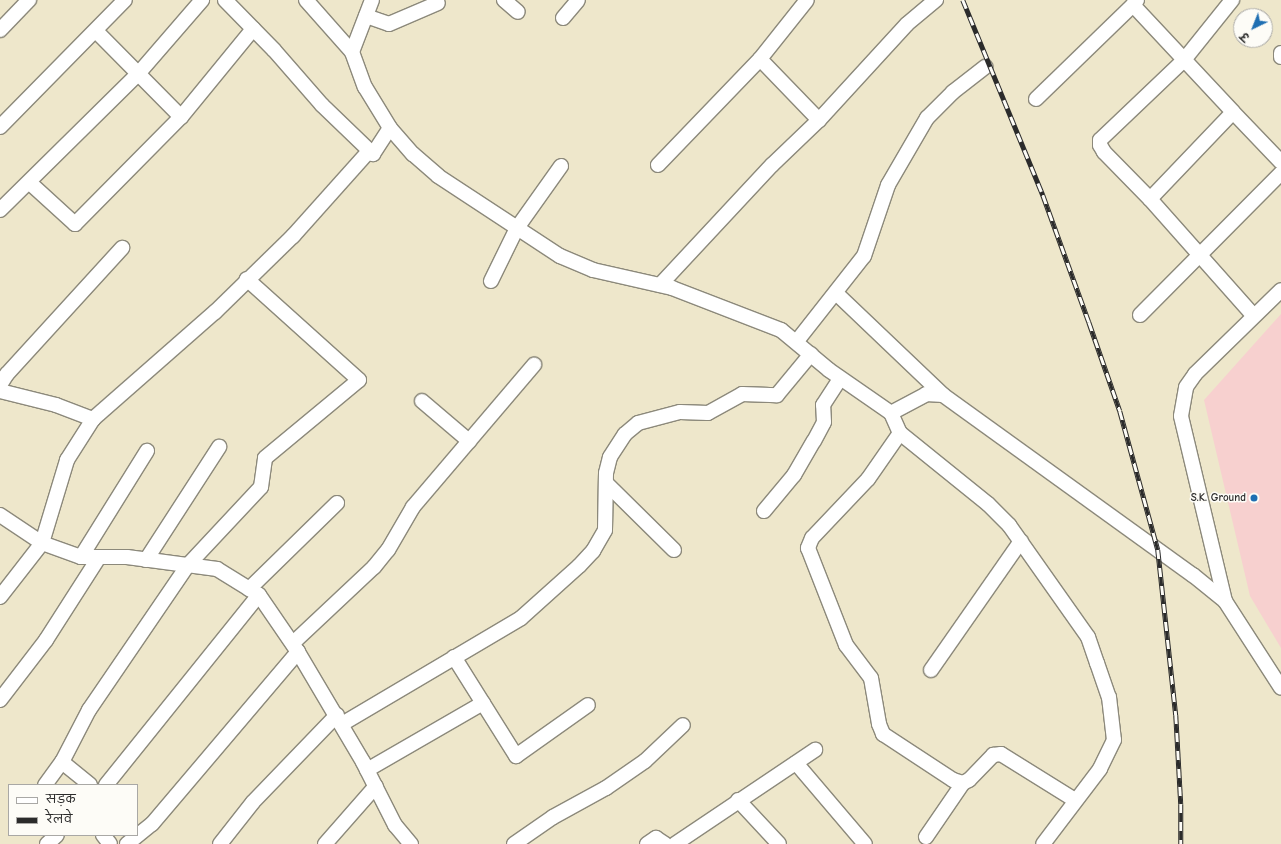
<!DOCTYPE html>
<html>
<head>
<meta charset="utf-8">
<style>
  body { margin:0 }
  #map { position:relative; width:1281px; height:844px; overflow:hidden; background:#eee7cb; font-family:"Comic Neue","Playpen Sans Deva",sans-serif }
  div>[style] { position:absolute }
  .built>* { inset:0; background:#f7d0cf }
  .roads { filter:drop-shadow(1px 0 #8c897b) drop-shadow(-1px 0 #8c897b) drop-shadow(0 1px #8c897b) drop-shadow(0 -1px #8c897b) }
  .minor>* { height:14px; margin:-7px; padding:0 7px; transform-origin:7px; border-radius:7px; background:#fff }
  .rail>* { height:4.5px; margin-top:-2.25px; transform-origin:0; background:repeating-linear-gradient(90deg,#fdfcf7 0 9px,#2b2b2b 0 18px); box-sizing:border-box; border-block:1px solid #2b2b2b }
  .dots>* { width:11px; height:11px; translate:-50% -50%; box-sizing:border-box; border:2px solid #fdfcf7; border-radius:50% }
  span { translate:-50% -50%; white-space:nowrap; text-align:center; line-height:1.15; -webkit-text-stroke:3px #fdfcf7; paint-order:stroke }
  .poi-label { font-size:11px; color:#2b2b2b; font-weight:700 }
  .right { translate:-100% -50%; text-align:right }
  .legend { position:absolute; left:8px; top:784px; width:130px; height:52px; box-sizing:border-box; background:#fdfcf7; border:1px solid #a9a8a5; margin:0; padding:5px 7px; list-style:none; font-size:12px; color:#2b2b2b }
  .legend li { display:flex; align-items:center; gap:8px; height:20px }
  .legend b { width:20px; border:1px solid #a9a8a5 }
  .north { position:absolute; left:1233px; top:8px; width:40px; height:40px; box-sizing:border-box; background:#fdfcf7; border:1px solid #a9a8a5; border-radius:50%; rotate:223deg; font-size:11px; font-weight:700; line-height:16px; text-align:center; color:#2b2b2b }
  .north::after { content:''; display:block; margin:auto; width:14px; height:18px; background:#1f6fb2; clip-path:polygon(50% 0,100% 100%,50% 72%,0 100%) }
</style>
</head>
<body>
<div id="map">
  <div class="built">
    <div style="clip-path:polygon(1281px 314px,1281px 648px,1250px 596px,1204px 400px)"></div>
  </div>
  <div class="roads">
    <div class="minor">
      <div style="left:225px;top:0;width:70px;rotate:45.6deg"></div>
      <div style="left:274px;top:50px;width:73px;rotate:48.9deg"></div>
      <div style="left:322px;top:105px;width:71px;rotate:43.9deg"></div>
      <div style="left:373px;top:154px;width:31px;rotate:-57deg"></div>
      <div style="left:306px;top:0;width:69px;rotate:48.5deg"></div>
      <div style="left:352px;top:52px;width:37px;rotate:70deg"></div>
      <div style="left:365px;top:87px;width:48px;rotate:58.6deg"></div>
      <div style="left:390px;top:128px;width:35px;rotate:49deg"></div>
      <div style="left:413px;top:154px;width:33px;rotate:41deg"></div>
      <div style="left:438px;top:176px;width:146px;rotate:33.3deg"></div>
      <div style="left:560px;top:256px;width:36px;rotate:23deg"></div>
      <div style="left:593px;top:270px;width:81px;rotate:12.8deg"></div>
      <div style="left:672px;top:288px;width:117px;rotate:21.1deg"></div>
      <div style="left:781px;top:330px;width:62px;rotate:39.8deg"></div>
      <div style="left:829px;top:370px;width:75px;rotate:34.7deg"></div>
      <div style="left:891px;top:413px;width:40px;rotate:-28deg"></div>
      <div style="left:926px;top:394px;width:17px;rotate:3deg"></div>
      <div style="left:943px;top:395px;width:308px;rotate:35.8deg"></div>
      <div style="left:1193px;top:575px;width:41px;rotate:39.1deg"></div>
      <div style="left:1225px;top:601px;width:103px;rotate:57.2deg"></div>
      <div style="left:504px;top:0;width:18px;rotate:41deg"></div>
      <div style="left:1137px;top:0;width:6px;rotate:129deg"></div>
      <div style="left:1133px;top:5px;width:146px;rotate:46.9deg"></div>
      <div style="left:366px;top:16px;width:24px;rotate:19deg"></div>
      <div style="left:389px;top:24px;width:53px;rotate:-23.2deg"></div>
      <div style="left:563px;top:18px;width:23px;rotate:-50deg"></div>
      <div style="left:0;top:30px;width:42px;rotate:-46deg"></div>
      <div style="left:96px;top:31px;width:121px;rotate:45.3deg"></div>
      <div style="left:352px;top:52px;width:56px;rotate:-69deg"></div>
      <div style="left:1281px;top:53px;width:4px;rotate:90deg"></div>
      <div style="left:760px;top:59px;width:85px;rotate:46deg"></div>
      <div style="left:1036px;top:99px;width:135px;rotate:-44.1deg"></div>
      <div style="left:0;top:127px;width:178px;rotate:-45.5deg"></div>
      <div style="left:658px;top:165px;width:147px;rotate:-46.1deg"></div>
      <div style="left:760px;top:59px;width:75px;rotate:-51.5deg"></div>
      <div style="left:30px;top:183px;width:61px;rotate:42.3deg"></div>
      <div style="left:75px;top:224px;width:151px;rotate:-45.3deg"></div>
      <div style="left:181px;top:117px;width:114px;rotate:-50.7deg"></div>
      <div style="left:1150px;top:199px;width:66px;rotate:-134.4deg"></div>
      <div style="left:1104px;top:152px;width:8px;rotate:-120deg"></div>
      <div style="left:1100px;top:145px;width:5px;rotate:-90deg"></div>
      <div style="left:1100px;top:140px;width:116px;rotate:-43.6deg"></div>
      <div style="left:1184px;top:60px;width:77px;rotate:-51.3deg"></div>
      <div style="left:0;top:210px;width:194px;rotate:-44.6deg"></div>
      <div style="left:138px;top:74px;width:98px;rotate:-49.1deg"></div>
      <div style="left:491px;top:281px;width:59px;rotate:-63.9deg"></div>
      <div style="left:517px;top:228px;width:76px;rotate:-54.6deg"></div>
      <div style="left:660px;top:285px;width:164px;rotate:-47deg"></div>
      <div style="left:772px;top:165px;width:65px;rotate:-43.8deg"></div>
      <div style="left:819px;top:120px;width:130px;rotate:-47.5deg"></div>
      <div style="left:907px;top:24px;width:38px;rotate:-40deg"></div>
      <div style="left:836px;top:293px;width:148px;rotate:43.6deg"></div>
      <div style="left:1140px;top:315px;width:200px;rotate:-45.2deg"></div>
      <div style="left:1253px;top:315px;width:155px;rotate:-131.6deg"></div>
      <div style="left:1150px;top:199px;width:120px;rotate:-46.3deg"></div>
      <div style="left:1233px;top:112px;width:69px;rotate:46.2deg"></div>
      <div style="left:797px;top:341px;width:108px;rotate:-51.8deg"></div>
      <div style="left:864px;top:256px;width:75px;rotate:-71.3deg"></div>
      <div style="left:888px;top:185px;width:78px;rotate:-59.8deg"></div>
      <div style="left:927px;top:118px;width:37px;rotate:-45deg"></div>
      <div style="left:953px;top:92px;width:41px;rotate:-38deg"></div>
      <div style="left:0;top:385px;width:13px;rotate:-58deg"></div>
      <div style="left:7px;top:374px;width:171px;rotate:-47.6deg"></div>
      <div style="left:0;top:391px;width:58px;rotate:14deg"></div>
      <div style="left:56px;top:405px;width:40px;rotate:21deg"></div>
      <div style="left:422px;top:401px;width:62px;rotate:40.4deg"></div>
      <div style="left:891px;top:413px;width:22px;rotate:66deg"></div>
      <div style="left:900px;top:433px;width:113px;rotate:38.9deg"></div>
      <div style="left:988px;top:504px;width:30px;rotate:45deg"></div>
      <div style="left:1009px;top:525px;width:137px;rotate:54.8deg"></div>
      <div style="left:1088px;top:637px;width:28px;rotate:71deg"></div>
      <div style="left:1097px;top:663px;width:36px;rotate:71deg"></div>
      <div style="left:1109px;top:697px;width:43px;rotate:83.4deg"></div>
      <div style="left:1114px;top:740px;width:32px;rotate:116deg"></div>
      <div style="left:1100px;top:769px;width:94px;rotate:127.2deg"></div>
      <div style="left:900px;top:433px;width:56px;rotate:124.8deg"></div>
      <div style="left:868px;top:479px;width:81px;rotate:133.5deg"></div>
      <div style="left:812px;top:538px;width:11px;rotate:112deg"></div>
      <div style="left:808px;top:548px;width:104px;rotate:68.6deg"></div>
      <div style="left:846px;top:645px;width:41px;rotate:52.9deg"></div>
      <div style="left:871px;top:678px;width:47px;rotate:80.1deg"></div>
      <div style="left:879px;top:724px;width:11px;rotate:68deg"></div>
      <div style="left:883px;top:734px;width:84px;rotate:33.3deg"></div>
      <div style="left:953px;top:780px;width:10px;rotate:17deg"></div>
      <div style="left:963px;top:783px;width:7px;rotate:-27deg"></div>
      <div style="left:969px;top:780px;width:35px;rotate:-46deg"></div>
      <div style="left:993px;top:755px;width:8px;rotate:-7deg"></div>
      <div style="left:1001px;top:754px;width:87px;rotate:31.9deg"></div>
      <div style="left:607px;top:484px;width:94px;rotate:44.6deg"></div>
      <div style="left:764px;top:511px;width:47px;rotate:-50.2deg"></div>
      <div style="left:794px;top:475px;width:39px;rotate:-60deg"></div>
      <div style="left:814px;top:441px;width:21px;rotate:-62deg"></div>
      <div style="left:824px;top:422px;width:17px;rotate:-93deg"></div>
      <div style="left:823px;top:405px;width:31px;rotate:-57deg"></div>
      <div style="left:0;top:515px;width:50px;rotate:33.7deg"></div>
      <div style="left:42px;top:543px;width:41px;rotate:19.7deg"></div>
      <div style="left:81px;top:557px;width:46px"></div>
      <div style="left:127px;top:557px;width:91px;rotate:7.6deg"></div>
      <div style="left:217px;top:569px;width:49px;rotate:31.8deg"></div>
      <div style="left:259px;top:595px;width:69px;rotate:55.6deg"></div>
      <div style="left:298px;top:652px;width:128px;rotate:59.4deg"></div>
      <div style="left:363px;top:762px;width:71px;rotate:63.1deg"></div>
      <div style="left:395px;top:825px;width:25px;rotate:50deg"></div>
      <div style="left:81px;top:557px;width:125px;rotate:-58.1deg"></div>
      <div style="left:146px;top:560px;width:135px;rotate:-57.1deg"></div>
      <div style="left:249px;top:589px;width:123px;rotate:-44.3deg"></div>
      <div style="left:0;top:597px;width:68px;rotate:-52.1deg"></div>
      <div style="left:42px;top:543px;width:87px;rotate:-73.2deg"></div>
      <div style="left:67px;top:460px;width:49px;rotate:-57.6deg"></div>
      <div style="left:93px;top:419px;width:162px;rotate:-41.3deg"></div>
      <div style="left:215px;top:312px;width:109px;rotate:-44.3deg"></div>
      <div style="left:293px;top:236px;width:114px;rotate:-48.2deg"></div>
      <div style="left:1225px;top:601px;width:190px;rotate:-103.4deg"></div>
      <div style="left:1181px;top:416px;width:29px;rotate:-80deg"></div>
      <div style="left:1186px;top:387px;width:16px;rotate:-55deg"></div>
      <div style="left:1195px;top:374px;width:120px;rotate:-44.3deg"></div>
      <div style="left:293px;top:643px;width:111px;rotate:-43.2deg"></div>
      <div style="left:374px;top:567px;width:22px;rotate:-51deg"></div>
      <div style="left:388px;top:550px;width:50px;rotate:-59.8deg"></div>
      <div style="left:413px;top:507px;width:187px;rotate:-49.6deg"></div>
      <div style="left:454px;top:657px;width:117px;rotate:57.9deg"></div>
      <div style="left:516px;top:756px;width:88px;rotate:-35.3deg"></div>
      <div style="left:931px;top:670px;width:157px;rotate:-55.1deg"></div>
      <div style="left:0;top:700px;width:76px;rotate:-52.5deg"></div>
      <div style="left:46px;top:640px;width:98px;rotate:-57.4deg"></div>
      <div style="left:342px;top:724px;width:208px;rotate:-30.6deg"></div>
      <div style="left:521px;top:618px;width:78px;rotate:-41.9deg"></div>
      <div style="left:579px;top:566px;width:21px;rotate:-47deg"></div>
      <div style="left:593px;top:551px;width:24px;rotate:-60deg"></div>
      <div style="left:605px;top:530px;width:57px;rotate:-89deg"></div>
      <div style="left:606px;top:473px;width:16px;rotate:-76deg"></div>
      <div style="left:610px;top:457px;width:27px;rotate:-57deg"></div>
      <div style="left:625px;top:434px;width:17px;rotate:-40deg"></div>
      <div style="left:638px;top:423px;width:43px;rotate:-14.7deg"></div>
      <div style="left:680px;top:412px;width:28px;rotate:2deg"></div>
      <div style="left:708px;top:413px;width:39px;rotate:-29deg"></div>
      <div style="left:742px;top:394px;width:35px;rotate:2deg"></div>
      <div style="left:777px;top:395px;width:53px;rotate:-50.3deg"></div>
      <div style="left:62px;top:762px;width:36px;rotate:39deg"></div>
      <div style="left:796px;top:763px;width:106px;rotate:49.6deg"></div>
      <div style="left:367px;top:770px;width:134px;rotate:-30deg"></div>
      <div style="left:45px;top:785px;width:29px;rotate:-54deg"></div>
      <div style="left:62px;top:762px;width:59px;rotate:-62.6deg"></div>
      <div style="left:89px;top:710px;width:176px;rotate:-55.7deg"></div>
      <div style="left:188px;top:565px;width:107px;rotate:-46.9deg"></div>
      <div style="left:261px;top:487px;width:29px;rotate:-82deg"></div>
      <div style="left:265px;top:458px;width:122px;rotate:-39.7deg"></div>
      <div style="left:359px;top:380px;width:151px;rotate:-138deg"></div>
      <div style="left:106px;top:785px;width:244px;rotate:-51.2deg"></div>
      <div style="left:738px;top:800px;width:60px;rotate:47deg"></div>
      <div style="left:103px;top:835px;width:11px;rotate:52deg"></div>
      <div style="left:926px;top:837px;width:65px;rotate:-55.6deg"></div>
      <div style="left:47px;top:844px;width:13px;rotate:-42deg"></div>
      <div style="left:127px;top:844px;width:32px;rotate:-39deg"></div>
      <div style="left:152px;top:824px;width:226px;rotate:-49.7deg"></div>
      <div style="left:220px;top:844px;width:53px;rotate:-51.8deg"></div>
      <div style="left:253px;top:802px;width:121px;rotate:-46deg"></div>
      <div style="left:325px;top:844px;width:77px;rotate:-48.7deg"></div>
      <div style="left:514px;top:844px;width:47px;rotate:-34.7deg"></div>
      <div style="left:553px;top:817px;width:60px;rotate:-28.7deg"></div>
      <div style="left:606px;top:788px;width:47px;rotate:-34.7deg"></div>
      <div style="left:645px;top:761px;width:52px;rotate:-43.5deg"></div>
      <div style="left:647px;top:844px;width:11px;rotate:-34deg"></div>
      <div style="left:656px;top:838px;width:11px;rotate:34deg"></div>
      <div style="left:675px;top:844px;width:169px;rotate:-33.9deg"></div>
    </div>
  </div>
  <div class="rail">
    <div style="left:963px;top:0;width:211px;rotate:67.7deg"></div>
    <div style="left:1043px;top:195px;width:135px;rotate:70.1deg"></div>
    <div style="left:1089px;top:322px;width:94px;rotate:70.8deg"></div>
    <div style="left:1120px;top:411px;width:144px;rotate:74.7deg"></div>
    <div style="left:1158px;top:550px;width:166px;rotate:83.8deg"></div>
    <div style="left:1176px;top:715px;width:89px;rotate:86.8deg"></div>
    <div style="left:1181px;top:804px;width:40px;rotate:90deg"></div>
  </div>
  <div class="dots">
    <div style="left:1254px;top:498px;background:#1f6fb2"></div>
  </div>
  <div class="poi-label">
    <span class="right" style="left:1246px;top:498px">S.K. Ground</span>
  </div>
  <ul class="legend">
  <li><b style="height:5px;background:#fff"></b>सड़क</li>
  <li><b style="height:5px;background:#2b2b2b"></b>रेलवे</li>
  </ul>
  <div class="north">उ</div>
</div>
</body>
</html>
